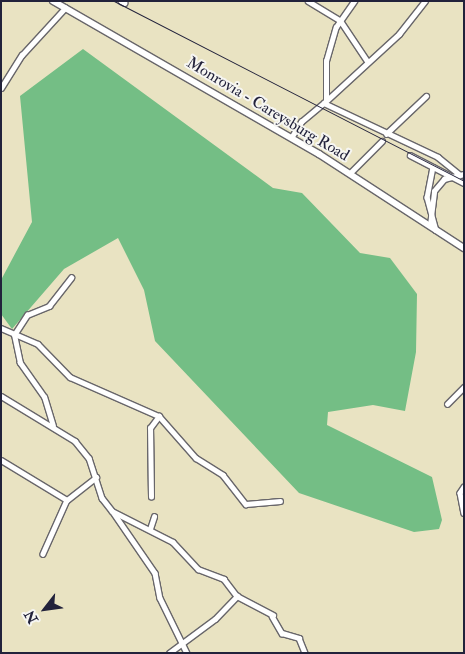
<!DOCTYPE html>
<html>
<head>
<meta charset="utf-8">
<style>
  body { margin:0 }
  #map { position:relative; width:465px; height:654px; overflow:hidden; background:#e9e3c2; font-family:"IM FELL Double Pica",serif }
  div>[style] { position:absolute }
  .forest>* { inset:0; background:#74be85 }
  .roads { filter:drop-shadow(1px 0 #68666a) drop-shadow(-1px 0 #68666a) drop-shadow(0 1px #68666a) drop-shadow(0 -1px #68666a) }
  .minor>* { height:4.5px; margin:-2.25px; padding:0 2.25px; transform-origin:2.25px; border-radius:2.25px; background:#fff }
  .secondary>* { height:6px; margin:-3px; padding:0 3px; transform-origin:3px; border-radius:3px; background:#fff }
  .rail>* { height:1px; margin:-0.5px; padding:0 0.5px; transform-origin:0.5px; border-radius:0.5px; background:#22223b }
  span { translate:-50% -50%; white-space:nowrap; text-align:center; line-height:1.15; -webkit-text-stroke:4px #f6f6f2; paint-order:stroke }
  .street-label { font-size:16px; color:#22223b }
  .frame { position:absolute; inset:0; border:2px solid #22223b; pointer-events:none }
  .north { position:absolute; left:20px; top:584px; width:50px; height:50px; -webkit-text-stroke:4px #f6f6f2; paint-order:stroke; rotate:240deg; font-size:14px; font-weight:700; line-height:20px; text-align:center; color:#22223b }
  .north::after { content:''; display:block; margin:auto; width:18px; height:22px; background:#22223b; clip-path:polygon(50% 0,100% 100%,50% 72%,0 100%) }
</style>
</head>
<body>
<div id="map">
  <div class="forest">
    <div style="clip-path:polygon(83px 49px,273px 188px,302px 193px,360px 253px,390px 258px,417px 294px,416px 352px,405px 411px,373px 405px,328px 412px,327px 425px,432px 477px,442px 520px,439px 529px,414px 532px,299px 493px,155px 341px,144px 290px,118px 238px,64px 269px,12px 329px,1px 314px,1px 280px,32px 222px,20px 96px)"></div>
  </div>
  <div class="roads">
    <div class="minor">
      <div style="left:121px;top:1px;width:4px;rotate:27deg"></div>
      <div style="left:308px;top:1px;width:37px;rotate:31deg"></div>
      <div style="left:340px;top:20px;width:50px;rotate:56.3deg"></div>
      <div style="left:1px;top:88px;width:39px;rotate:-58deg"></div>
      <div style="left:22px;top:55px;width:64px;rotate:-47.5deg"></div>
      <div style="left:326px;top:100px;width:39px;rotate:-90deg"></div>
      <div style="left:326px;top:61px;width:35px;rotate:-74deg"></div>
      <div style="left:336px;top:27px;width:32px;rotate:-55deg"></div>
      <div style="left:324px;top:103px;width:102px;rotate:-42.6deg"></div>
      <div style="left:399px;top:34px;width:42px;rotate:-51.8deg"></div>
      <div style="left:386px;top:134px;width:55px;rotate:-43.5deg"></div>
      <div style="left:291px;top:138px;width:19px;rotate:-58deg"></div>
      <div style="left:301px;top:122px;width:30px;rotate:-40deg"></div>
      <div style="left:324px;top:103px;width:126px;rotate:25.3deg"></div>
      <div style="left:438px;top:157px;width:28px;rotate:39deg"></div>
      <div style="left:410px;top:155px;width:61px;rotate:27.4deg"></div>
      <div style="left:433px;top:167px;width:31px;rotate:101deg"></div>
      <div style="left:427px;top:197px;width:34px;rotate:75deg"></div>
      <div style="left:350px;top:173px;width:45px;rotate:-45deg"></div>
      <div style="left:430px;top:225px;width:34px;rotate:-83deg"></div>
      <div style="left:434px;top:191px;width:16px;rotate:-50deg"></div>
      <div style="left:444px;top:179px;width:21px;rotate:-14deg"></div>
      <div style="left:1px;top:328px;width:40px;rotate:23.4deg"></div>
      <div style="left:38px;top:344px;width:46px;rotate:45.9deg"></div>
      <div style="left:70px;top:377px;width:97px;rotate:23.7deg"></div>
      <div style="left:159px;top:416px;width:56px;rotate:48.6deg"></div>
      <div style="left:196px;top:458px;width:32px;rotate:32deg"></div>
      <div style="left:223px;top:475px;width:37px;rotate:52deg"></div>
      <div style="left:246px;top:504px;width:34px;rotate:-5deg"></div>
      <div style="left:1px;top:396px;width:87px;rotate:31.3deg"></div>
      <div style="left:75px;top:441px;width:22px;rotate:51deg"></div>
      <div style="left:89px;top:458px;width:42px;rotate:72deg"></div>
      <div style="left:102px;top:498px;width:16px;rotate:52deg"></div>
      <div style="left:112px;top:511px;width:68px;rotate:26.9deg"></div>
      <div style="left:173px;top:542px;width:37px;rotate:47deg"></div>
      <div style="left:198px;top:569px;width:28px;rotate:21deg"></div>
      <div style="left:224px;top:579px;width:21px;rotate:53deg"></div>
      <div style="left:237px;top:596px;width:41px;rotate:27.8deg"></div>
      <div style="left:447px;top:404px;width:24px;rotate:-45deg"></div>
      <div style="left:53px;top:426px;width:30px;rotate:-107deg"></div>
      <div style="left:44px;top:397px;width:42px;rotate:-125.2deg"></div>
      <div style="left:20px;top:363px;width:29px;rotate:-102deg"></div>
      <div style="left:14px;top:335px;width:24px;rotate:-57deg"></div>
      <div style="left:27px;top:315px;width:24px;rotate:-22deg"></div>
      <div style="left:49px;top:306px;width:36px;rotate:-52deg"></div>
      <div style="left:1px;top:460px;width:77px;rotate:31.2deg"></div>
      <div style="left:67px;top:500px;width:59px;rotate:114deg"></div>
      <div style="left:464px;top:487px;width:7px;rotate:124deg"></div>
      <div style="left:460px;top:493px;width:20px;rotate:79deg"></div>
      <div style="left:151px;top:497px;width:69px;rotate:-90.8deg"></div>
      <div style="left:150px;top:428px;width:15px;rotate:-53deg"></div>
      <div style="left:67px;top:500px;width:37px;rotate:-38deg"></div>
      <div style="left:113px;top:512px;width:74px;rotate:55.5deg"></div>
      <div style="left:155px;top:573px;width:25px;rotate:79deg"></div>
      <div style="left:160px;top:598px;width:61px;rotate:63.9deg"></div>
      <div style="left:150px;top:529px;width:13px;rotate:-72deg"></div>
      <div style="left:272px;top:616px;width:20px;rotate:60deg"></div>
      <div style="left:282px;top:633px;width:18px;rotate:16deg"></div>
      <div style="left:299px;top:638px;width:16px;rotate:68deg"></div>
      <div style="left:169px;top:653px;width:57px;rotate:-36.5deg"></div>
      <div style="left:215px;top:619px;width:32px;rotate:-46deg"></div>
    </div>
    <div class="secondary">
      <div style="left:53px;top:1px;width:307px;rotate:29.9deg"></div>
      <div style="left:319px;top:154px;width:173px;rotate:33deg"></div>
    </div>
  </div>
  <div class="rail">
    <div style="left:114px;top:1px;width:394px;rotate:27.2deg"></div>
  </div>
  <div class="street-label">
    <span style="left:268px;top:109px;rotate:31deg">Monrovia - Careysburg Road</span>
  </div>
  <div class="frame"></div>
  <div class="north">N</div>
</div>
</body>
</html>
